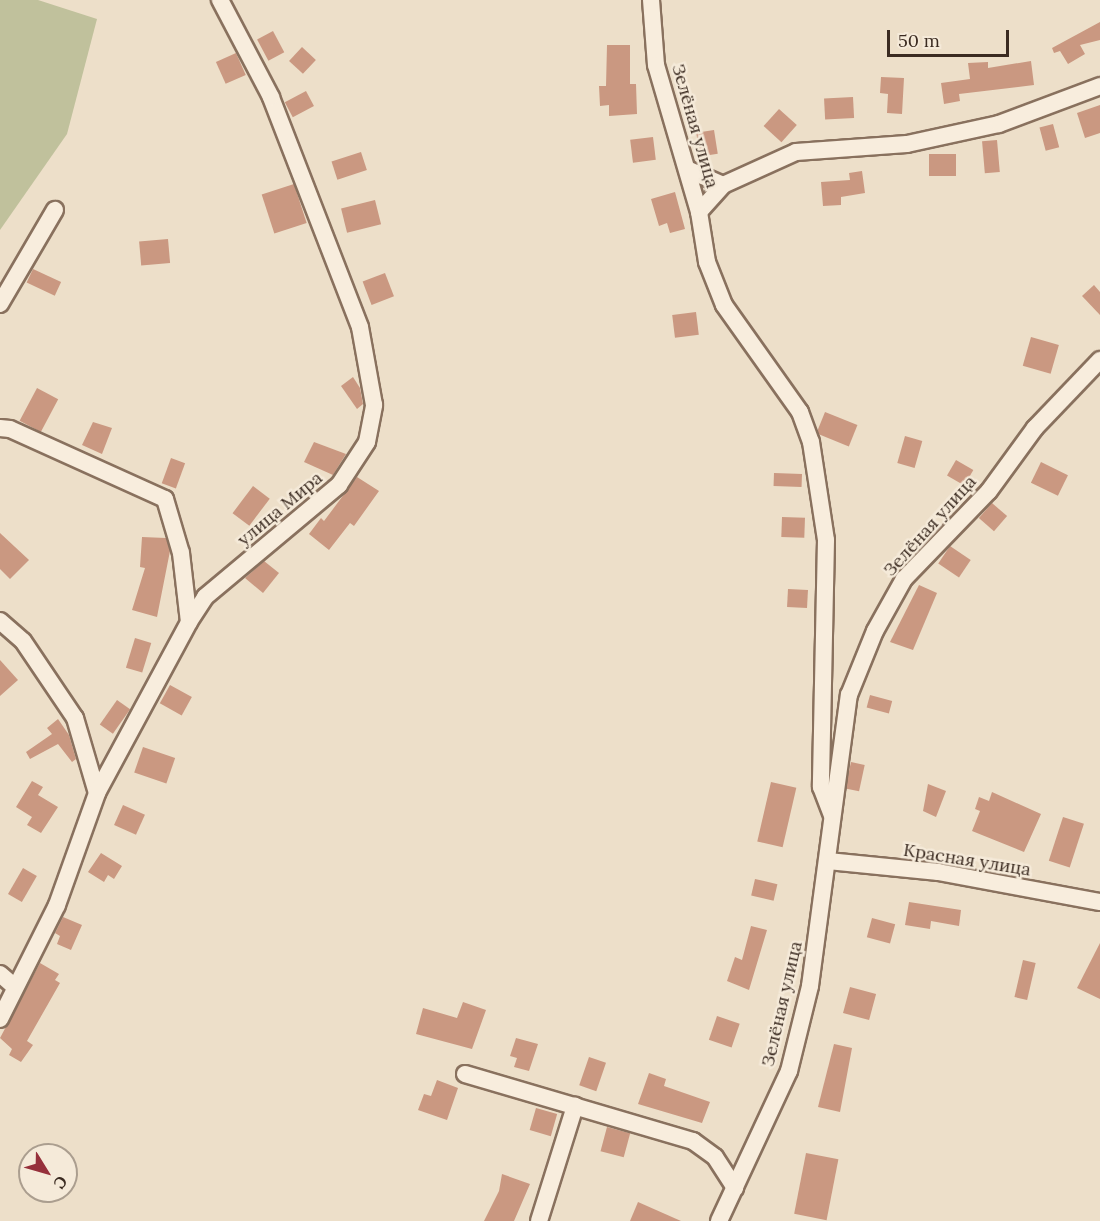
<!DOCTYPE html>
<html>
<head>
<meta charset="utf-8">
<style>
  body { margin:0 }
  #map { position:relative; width:1100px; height:1221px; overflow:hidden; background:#eddfc9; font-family:Lora,serif }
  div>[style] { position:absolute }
  .cemetery>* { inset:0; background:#c0c19c }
  .building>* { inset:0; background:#ca9881; transform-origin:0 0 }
  .roads { filter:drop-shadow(2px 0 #89715e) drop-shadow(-2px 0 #89715e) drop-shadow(0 2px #89715e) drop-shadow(0 -2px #89715e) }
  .minor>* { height:16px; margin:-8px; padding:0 8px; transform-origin:8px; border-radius:8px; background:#f8eddd }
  span { translate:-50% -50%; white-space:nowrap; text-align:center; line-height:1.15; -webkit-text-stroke:5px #f5ead9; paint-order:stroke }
  .street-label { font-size:18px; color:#3b2b21 }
  .north { position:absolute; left:18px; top:1143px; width:60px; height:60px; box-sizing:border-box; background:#f5ead9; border:2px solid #ab9e8f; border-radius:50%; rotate:127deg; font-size:16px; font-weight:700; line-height:24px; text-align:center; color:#3b2b21 }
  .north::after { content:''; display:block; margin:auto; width:21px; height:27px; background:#96303b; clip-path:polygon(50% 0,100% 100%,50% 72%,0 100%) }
  .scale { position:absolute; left:887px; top:30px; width:122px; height:27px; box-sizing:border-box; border:3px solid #3b2b21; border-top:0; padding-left:8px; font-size:18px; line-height:21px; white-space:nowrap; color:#3b2b21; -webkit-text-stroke:4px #f5ead9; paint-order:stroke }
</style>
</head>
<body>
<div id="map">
  <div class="cemetery">
    <div style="clip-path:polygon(0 0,38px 0,97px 19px,67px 134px,0 230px)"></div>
  </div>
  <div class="building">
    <div style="clip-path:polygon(1100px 22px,1100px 40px,1080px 45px,1085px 54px,1068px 64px,1060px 51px,1054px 53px,1052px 48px)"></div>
    <div style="left:273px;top:31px;width:24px;height:18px;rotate:62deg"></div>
    <div style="clip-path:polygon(607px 45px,630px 45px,630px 84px,636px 84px,637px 114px,609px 116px,609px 105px,600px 106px,599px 86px,606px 86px)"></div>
    <div style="left:302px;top:47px;width:19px;height:19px;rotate:43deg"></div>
    <div style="left:236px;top:53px;width:24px;height:22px;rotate:66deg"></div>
    <div style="clip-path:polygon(1031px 61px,1034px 85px,959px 94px,960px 101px,944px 104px,941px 83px,970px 79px,968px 63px,988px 62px,988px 68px)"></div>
    <div style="clip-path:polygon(881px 77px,904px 78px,902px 114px,887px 113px,888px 94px,880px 93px)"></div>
    <div style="left:306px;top:91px;width:17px;height:24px;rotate:62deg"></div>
    <div style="left:853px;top:97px;width:21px;height:29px;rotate:87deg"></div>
    <div style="clip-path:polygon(1100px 105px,1100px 133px,1085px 138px,1077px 113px)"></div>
    <div style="left:779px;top:109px;width:24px;height:23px;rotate:42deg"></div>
    <div style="left:1053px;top:124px;width:24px;height:14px;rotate:75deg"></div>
    <div style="left:714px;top:130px;width:24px;height:18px;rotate:81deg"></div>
    <div style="left:653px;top:137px;width:23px;height:23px;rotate:83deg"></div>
    <div style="left:997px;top:140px;width:32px;height:15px;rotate:85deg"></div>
    <div style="left:361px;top:152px;width:19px;height:31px;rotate:72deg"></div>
    <div style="left:956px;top:154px;width:22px;height:27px;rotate:90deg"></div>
    <div style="clip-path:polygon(862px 171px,865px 193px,841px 197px,841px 205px,823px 206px,821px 182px,850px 180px,849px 173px)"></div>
    <div style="left:294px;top:184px;width:41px;height:34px;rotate:72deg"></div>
    <div style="clip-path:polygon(675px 192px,685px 229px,670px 233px,667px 223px,659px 226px,651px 199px)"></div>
    <div style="left:375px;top:200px;width:25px;height:35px;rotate:76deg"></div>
    <div style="left:168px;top:239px;width:24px;height:29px;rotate:85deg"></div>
    <div style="left:33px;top:269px;width:31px;height:15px;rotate:25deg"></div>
    <div style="left:385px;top:273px;width:25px;height:24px;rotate:69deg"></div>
    <div style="clip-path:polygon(1094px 285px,1100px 292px,1100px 315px,1082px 296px)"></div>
    <div style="left:696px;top:312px;width:23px;height:24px;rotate:83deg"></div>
    <div style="left:1031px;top:337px;width:29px;height:30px;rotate:16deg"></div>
    <div style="clip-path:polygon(353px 377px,360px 388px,363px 404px,357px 409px,341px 386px)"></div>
    <div style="left:37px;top:388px;width:24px;height:37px;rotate:28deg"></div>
    <div style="left:825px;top:412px;width:35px;height:23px;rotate:22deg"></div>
    <div style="clip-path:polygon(93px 422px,112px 428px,102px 454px,82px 445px)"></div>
    <div style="left:905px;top:436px;width:18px;height:28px;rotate:16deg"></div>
    <div style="clip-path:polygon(314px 442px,346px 454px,333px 475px,304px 462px)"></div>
    <div style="left:171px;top:458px;width:15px;height:27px;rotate:20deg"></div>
    <div style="left:956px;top:460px;width:20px;height:18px;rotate:30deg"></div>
    <div style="left:1041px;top:462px;width:30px;height:23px;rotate:26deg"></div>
    <div style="left:774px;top:473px;width:28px;height:13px;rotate:2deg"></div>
    <div style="clip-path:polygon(357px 477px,379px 491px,354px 526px,350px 523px,329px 550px,309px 534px,321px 518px,324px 521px)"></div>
    <div style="left:253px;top:486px;width:21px;height:34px;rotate:37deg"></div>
    <div style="left:992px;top:503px;width:20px;height:20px;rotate:41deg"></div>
    <div style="left:782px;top:517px;width:23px;height:20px;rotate:2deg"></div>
    <div style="clip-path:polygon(0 533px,29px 560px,10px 579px,0 569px)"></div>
    <div style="clip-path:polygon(142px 537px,166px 538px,170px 551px,157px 617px,132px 610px,145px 568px,140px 567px)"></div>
    <div style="left:950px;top:546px;width:25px;height:21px;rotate:34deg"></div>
    <div style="clip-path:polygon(264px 561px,279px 573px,263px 593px,245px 578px)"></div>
    <div style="clip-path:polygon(919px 585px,937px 593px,913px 650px,890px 642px)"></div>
    <div style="left:788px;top:589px;width:20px;height:18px;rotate:3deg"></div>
    <div style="left:135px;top:638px;width:17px;height:31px;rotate:17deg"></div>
    <div style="clip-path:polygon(0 660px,18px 680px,0 696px)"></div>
    <div style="left:170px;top:685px;width:25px;height:21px;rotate:29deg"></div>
    <div style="left:870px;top:695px;width:23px;height:13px;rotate:15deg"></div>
    <div style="left:117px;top:700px;width:16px;height:30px;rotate:35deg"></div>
    <div style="clip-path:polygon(58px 719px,69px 735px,76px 759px,72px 762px,58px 744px,30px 759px,26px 752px,52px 734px,47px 728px)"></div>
    <div style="left:143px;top:747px;width:34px;height:27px;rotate:19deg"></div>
    <div style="left:851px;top:762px;width:14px;height:27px;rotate:12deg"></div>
    <div style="clip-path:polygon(32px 781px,43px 787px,38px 795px,58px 807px,41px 833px,27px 825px,32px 817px,16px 807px)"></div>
    <div style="left:771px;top:782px;width:26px;height:61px;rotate:13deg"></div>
    <div style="clip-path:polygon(928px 784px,946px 791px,936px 817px,923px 811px)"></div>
    <div style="clip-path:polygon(992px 792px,1041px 814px,1024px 852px,972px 831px,980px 811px,975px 809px,979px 797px,989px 801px)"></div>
    <div style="left:123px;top:805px;width:24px;height:22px;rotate:24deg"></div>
    <div style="left:1063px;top:817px;width:22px;height:46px;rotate:18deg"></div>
    <div style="clip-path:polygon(101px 853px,122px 866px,114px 879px,108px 875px,104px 882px,88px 872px)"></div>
    <div style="left:23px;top:868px;width:16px;height:30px;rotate:30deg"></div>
    <div style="left:755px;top:879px;width:23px;height:17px;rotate:13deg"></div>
    <div style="clip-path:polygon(909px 902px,961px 910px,959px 926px,931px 921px,930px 929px,905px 925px)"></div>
    <div style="clip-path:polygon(63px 917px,82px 925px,71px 950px,57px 944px,60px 936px,55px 933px)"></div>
    <div style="left:872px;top:918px;width:24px;height:20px;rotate:15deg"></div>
    <div style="clip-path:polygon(751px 926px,767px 930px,749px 990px,727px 981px,735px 957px,742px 960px)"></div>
    <div style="clip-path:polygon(1100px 943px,1100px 999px,1077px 988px)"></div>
    <div style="left:1023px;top:960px;width:13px;height:38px;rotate:13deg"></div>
    <div style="clip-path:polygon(40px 963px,59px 974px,55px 980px,60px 983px,27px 1041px,33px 1045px,21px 1062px,9px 1055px,12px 1049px,0 1038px)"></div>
    <div style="left:850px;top:987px;width:27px;height:27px;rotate:15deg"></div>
    <div style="clip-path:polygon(463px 1002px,486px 1010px,472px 1049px,416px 1034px,423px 1008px,457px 1018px)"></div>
    <div style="left:717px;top:1016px;width:24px;height:25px;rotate:19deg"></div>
    <div style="clip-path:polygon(516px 1038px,538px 1044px,529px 1071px,514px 1067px,517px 1058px,510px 1056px)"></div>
    <div style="clip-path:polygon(834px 1044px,852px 1048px,840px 1112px,818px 1107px)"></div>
    <div style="left:589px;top:1057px;width:18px;height:30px;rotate:19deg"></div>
    <div style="clip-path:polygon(649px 1073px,666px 1079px,664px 1086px,710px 1102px,702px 1123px,638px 1104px)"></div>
    <div style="clip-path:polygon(437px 1080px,458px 1088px,447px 1120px,418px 1110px,424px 1094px,431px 1096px)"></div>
    <div style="left:536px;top:1108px;width:22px;height:23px;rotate:16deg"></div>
    <div style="left:607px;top:1127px;width:24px;height:25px;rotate:15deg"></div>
    <div style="left:806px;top:1153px;width:33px;height:62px;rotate:11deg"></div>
    <div style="clip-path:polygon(502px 1174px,530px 1184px,514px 1221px,484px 1221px,499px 1191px)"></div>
    <div style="clip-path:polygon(638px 1202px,681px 1221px,630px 1221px)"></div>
  </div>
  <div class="roads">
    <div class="minor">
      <div style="left:651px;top:0;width:65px;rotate:85.6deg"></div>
      <div style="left:656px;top:65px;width:153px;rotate:73.7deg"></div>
      <div style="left:699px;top:212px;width:51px;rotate:80.9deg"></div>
      <div style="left:707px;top:262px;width:46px;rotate:68.4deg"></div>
      <div style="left:724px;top:305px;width:131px;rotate:54.6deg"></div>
      <div style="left:800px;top:412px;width:32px;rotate:70deg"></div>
      <div style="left:811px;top:442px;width:99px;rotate:81.3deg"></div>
      <div style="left:826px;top:540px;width:247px;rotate:91.2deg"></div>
      <div style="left:821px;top:787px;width:30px;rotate:69deg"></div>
      <div style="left:687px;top:169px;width:39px;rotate:24deg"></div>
      <div style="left:723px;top:185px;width:80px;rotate:-24.3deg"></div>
      <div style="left:796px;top:152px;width:111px;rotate:-4.1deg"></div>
      <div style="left:907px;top:144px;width:94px;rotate:-12.3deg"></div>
      <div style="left:999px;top:124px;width:108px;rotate:-20.6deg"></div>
      <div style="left:699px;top:212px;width:36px;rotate:-48deg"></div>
      <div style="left:0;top:304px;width:109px;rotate:-59.7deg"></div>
      <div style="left:0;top:428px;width:10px;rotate:6deg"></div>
      <div style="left:10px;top:429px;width:170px;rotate:24.3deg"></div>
      <div style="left:165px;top:499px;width:56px;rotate:73.5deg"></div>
      <div style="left:181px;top:553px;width:69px;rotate:83.4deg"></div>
      <div style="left:0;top:621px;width:30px;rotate:41deg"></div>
      <div style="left:23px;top:641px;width:93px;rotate:56deg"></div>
      <div style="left:75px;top:718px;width:78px;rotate:73.7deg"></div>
      <div style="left:828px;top:861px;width:111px;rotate:5.7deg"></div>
      <div style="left:938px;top:872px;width:165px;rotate:10.5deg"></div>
      <div style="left:0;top:974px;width:20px;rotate:41deg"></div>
      <div style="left:0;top:1019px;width:127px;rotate:-63.4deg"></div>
      <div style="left:57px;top:905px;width:119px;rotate:-70.3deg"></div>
      <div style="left:97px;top:793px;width:194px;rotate:-61.7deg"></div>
      <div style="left:189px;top:622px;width:30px;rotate:-57deg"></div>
      <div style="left:205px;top:597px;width:175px;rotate:-39.9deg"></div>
      <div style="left:339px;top:485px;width:51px;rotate:-56.9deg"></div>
      <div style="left:367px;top:442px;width:38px;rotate:-79deg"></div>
      <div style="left:374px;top:405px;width:79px;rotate:-100.2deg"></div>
      <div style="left:360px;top:327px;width:247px;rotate:-111.2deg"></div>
      <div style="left:271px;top:97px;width:110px;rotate:-117.7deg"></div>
      <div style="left:465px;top:1074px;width:238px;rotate:16.4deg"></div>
      <div style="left:693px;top:1141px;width:27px;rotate:36deg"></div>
      <div style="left:715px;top:1157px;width:37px;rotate:57deg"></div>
      <div style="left:539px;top:1221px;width:121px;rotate:-72.6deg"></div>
      <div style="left:719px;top:1221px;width:166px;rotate:-65deg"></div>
      <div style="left:789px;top:1071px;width:88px;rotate:-76.1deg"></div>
      <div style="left:810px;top:986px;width:294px;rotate:-82.4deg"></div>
      <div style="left:849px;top:695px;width:69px;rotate:-67.9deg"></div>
      <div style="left:875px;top:631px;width:60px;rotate:-60.9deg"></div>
      <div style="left:904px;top:579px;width:122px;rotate:-46deg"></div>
      <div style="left:989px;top:491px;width:78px;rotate:-53.9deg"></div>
      <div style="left:1035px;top:428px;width:94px;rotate:-46.3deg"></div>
    </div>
  </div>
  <div class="street-label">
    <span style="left:695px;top:126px;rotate:74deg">Зелёная улица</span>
    <span style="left:280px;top:509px;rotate:-40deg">улица Мира</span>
    <span style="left:930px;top:526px;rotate:-48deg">Зелёная улица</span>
    <span style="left:967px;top:860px;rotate:9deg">Красная улица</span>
    <span style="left:782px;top:1004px;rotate:-77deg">Зелёная улица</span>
  </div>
  <div class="north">С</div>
  <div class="scale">50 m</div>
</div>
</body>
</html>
